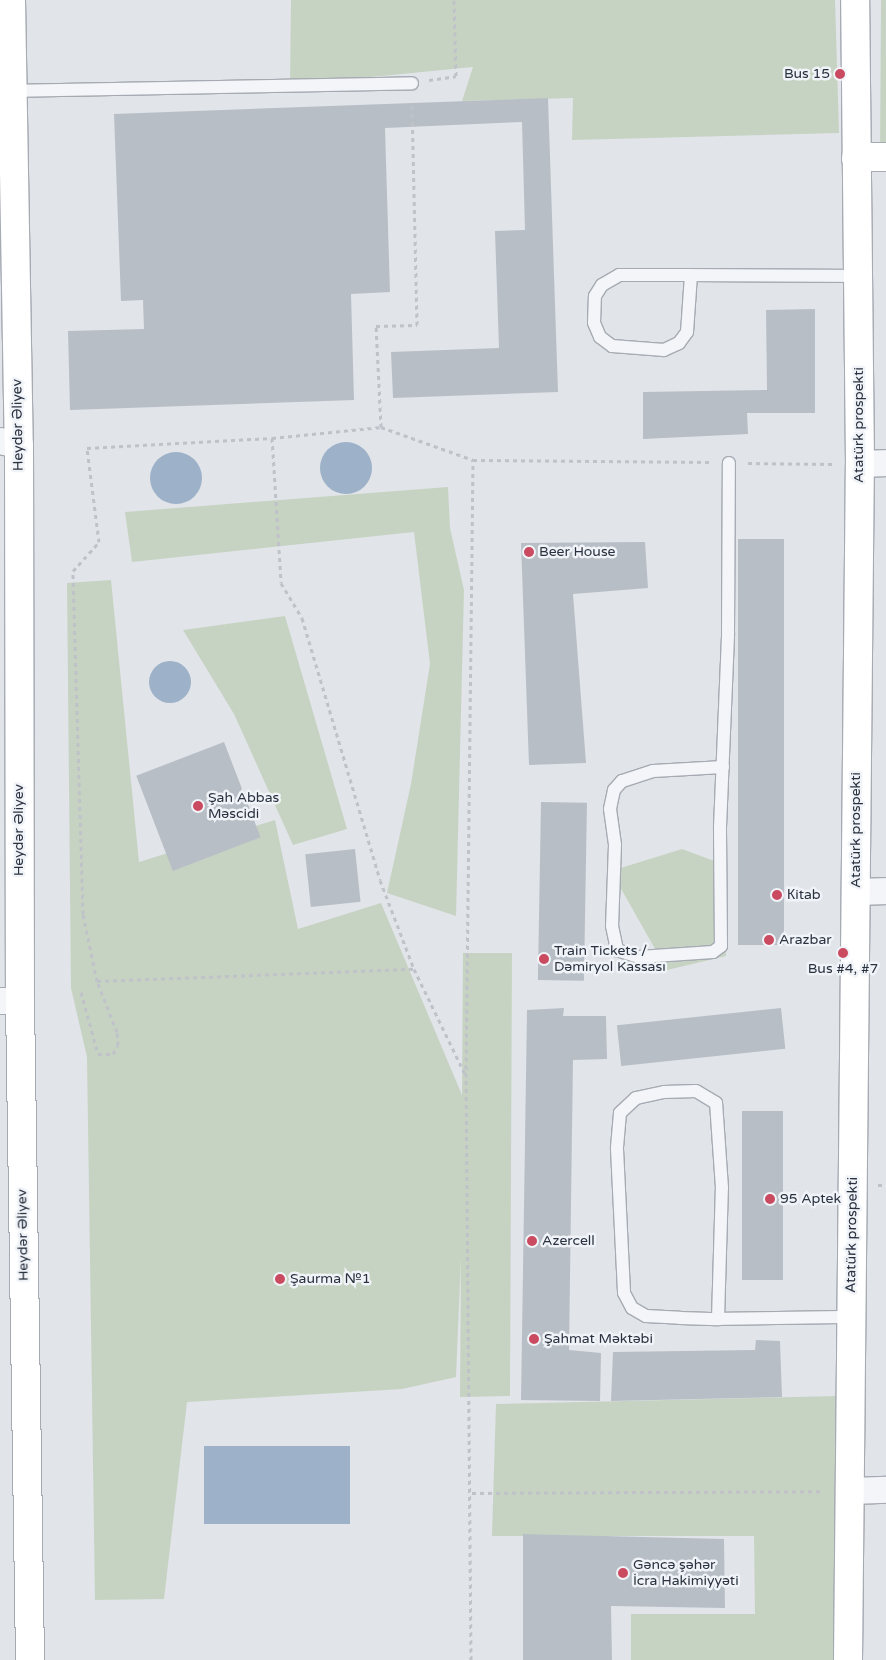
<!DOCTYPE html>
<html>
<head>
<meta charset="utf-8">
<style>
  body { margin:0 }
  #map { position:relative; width:886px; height:1660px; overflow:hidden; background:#e1e4e9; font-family:"Varela Round",sans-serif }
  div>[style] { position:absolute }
  .green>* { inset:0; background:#c7d3c2 }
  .water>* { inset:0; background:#9db2c8; transform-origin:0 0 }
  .round { border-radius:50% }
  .building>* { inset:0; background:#b8bec6; transform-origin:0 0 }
  .path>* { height:3px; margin-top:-1.5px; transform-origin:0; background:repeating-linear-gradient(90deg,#bfc2c8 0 4px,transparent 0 8px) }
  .roads { filter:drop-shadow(1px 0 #a6abb3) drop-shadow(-1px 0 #a6abb3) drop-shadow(0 1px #a6abb3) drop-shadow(0 -1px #a6abb3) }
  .lane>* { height:12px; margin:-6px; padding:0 6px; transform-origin:6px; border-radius:6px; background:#f4f5f8 }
  .street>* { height:26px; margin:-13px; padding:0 13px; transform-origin:13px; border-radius:13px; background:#f4f5f8 }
  .secondary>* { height:28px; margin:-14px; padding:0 14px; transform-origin:14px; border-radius:14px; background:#fff }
  .primary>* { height:28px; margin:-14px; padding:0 14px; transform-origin:14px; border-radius:14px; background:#fff }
  .dots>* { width:14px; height:14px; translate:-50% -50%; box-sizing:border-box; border:2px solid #f0f3f7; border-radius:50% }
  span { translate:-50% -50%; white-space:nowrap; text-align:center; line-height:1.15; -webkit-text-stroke:5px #f0f3f7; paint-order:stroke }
  .poi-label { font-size:14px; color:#2a3240 }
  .right { translate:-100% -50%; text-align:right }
  .left { translate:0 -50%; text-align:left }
  .street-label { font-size:14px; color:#2a3240 }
</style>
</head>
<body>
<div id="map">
  <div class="green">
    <div style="clip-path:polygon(291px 0,835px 0,839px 133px,572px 140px,573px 98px,462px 101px,473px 67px,290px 85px)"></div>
    <div style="clip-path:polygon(881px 0,886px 0,886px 156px,880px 157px)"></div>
    <div style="clip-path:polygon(448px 487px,450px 528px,464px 590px,456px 916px,387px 893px,411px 784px,430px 664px,414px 532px,132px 562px,125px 512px)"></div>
    <div style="clip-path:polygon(111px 580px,139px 862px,275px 820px,298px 929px,381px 903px,462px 1095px,463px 953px,512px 953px,510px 1396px,460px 1397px,461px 1258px,456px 1377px,402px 1389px,187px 1402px,164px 1599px,95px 1600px,87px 1057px,71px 988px,67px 583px)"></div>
    <div style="clip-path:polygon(285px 616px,347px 829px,293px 845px,234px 714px,183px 630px)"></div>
    <div style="clip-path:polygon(682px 849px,725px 865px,726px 956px,667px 970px,611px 871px)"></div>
    <div style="clip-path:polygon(838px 1396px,837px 1660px,631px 1660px,631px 1614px,755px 1614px,754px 1536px,492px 1536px,496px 1404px)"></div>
  </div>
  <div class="water">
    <div class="round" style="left:320px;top:442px;width:52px;height:52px"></div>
    <div class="round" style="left:150px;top:452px;width:52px;height:52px"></div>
    <div class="round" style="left:149px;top:661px;width:42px;height:42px"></div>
    <div style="left:204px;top:1446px;width:146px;height:78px"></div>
  </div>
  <div class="building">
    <div style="clip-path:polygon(548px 98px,558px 392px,393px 398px,391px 352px,499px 348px,495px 231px,525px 230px,522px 122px,385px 128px,390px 292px,351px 294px,354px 400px,70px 410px,68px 331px,144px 329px,143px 300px,121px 301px,114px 114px)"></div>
    <div style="clip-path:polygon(815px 309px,815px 413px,747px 413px,748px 434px,643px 439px,643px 392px,767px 390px,766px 310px)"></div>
    <div style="left:784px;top:539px;width:406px;height:46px;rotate:90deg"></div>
    <div style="clip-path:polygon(645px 542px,648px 588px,573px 594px,586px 763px,529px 765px,521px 543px)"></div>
    <div style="left:224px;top:742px;width:102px;height:94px;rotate:69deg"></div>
    <div style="left:541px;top:802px;width:46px;height:178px;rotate:1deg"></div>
    <div style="left:355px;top:849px;width:53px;height:50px;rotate:84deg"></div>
    <div style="clip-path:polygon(564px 1008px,563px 1016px,606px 1016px,607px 1059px,573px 1060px,569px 1350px,601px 1353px,600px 1401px,521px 1400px,527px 1010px)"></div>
    <div style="left:781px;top:1008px;width:41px;height:165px;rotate:84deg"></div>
    <div style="left:742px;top:1111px;width:41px;height:169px"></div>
    <div style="clip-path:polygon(756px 1340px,780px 1341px,782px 1397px,611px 1401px,613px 1352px,755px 1350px)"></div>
    <div style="clip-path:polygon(523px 1534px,724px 1539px,725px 1608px,611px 1606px,612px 1660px,523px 1660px)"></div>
  </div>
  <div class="path">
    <div style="left:429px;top:80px;width:27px;rotate:-8deg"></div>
    <div style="left:456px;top:76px;width:76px;rotate:-91.5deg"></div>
    <div style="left:381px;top:427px;width:101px;rotate:-92.8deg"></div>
    <div style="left:376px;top:326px;width:41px;rotate:-1.4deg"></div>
    <div style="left:417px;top:325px;width:223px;rotate:-91.3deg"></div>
    <div style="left:272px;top:438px;width:145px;rotate:86.4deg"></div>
    <div style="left:281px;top:583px;width:41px;rotate:59deg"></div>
    <div style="left:302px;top:618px;width:273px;rotate:73.4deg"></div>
    <div style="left:380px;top:880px;width:95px;rotate:69.1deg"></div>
    <div style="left:414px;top:969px;width:119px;rotate:64.1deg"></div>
    <div style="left:748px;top:463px;width:86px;rotate:0.7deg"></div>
    <div style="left:97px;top:981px;width:317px;rotate:-2.2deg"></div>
    <div style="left:81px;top:992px;width:64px;rotate:74.7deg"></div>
    <div style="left:98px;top:1054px;width:15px"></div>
    <div style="left:113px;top:1054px;width:10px;rotate:-61deg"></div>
    <div style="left:118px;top:1045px;width:13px;rotate:-94deg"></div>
    <div style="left:117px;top:1032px;width:55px;rotate:-111.4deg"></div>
    <div style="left:97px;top:981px;width:68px;rotate:-101.8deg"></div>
    <div style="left:83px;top:914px;width:343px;rotate:-91.7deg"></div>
    <div style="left:73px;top:571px;width:39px;rotate:-48deg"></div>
    <div style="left:99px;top:542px;width:95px;rotate:-97.3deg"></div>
    <div style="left:87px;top:448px;width:185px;rotate:-3.1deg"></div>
    <div style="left:272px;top:438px;width:110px;rotate:-5.8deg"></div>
    <div style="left:381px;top:427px;width:98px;rotate:19.7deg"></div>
    <div style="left:473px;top:460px;width:238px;rotate:0.5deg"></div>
    <div style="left:878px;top:1185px;width:8px"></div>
    <div style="left:472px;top:1493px;width:352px;rotate:-0.3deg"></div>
    <div style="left:471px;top:1660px;width:583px;rotate:-90.49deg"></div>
    <div style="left:466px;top:1077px;width:617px;rotate:-89.35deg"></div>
  </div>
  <div class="roads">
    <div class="lane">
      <div style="left:13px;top:91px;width:399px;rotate:-1.1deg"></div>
      <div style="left:691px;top:275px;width:57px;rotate:94deg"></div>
      <div style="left:687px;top:332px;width:14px;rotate:126deg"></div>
      <div style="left:679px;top:343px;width:17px;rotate:155deg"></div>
      <div style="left:664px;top:350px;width:52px;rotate:-175.6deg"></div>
      <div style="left:612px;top:346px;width:15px;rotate:-143deg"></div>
      <div style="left:600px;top:337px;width:15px;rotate:-113deg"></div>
      <div style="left:594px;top:323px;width:27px;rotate:-88deg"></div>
      <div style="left:595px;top:296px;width:13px;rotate:-58deg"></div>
      <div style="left:602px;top:285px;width:20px;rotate:-30deg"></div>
      <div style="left:619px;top:275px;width:72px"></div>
      <div style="left:691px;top:275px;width:167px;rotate:0.3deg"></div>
      <div style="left:723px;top:767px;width:70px;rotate:176.7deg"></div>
      <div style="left:653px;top:771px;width:33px;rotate:162deg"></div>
      <div style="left:622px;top:781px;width:12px;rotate:132deg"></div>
      <div style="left:614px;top:790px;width:19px;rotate:102deg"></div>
      <div style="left:610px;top:809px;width:36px;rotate:82deg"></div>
      <div style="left:615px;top:845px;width:81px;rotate:92.1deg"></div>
      <div style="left:612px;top:926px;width:25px;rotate:78deg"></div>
      <div style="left:617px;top:950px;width:23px;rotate:18deg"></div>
      <div style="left:639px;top:957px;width:74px;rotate:-3.9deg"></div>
      <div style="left:713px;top:952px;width:10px;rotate:-37deg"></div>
      <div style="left:721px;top:946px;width:119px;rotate:-90.5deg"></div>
      <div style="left:720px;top:827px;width:194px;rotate:-87.6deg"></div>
      <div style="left:728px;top:633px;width:170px;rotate:-89.7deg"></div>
      <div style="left:718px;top:1319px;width:131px;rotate:-88.3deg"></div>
      <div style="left:722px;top:1188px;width:85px;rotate:-94deg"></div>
      <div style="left:716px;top:1103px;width:23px;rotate:-149deg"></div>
      <div style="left:696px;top:1091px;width:32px;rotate:178deg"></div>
      <div style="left:664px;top:1092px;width:29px;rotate:168deg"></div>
      <div style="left:636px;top:1098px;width:22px;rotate:137deg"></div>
      <div style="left:620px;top:1113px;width:36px;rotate:95deg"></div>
      <div style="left:617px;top:1149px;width:144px;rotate:87.2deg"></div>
      <div style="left:624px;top:1293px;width:17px;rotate:62deg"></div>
      <div style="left:632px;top:1308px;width:16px;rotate:30deg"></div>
      <div style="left:646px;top:1316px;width:34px;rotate:3deg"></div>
      <div style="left:680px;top:1318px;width:38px;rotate:2deg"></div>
      <div style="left:718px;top:1319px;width:133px;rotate:-0.9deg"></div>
    </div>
    <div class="street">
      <div style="left:0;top:441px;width:19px;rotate:12deg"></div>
      <div style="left:860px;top:464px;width:26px;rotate:-2deg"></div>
      <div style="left:856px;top:892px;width:30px;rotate:-2deg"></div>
      <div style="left:0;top:1001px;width:20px"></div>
      <div style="left:849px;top:1491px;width:37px;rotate:-2deg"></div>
    </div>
    <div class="secondary">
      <div style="left:856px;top:158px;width:30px;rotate:-2deg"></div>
      <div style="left:848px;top:1660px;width:1196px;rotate:-89.43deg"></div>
      <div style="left:860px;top:464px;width:464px;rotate:-90.6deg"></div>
    </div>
    <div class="primary">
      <div style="left:11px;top:0;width:445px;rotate:89deg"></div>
      <div style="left:19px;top:445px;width:556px;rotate:89.9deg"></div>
      <div style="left:20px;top:1001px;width:659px;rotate:89.13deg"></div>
    </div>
  </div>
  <div class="dots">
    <div style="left:840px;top:74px;background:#ca4a5f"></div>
    <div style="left:529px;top:552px;background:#ca4a5f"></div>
    <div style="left:198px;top:806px;background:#ca4a5f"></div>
    <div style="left:777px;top:895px;background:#ca4a5f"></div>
    <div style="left:769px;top:940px;background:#ca4a5f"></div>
    <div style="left:843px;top:953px;background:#ca4a5f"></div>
    <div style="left:544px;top:959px;background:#ca4a5f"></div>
    <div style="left:770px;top:1199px;background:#ca4a5f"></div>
    <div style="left:532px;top:1241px;background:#ca4a5f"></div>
    <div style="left:280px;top:1279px;background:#ca4a5f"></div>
    <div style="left:534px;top:1339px;background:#ca4a5f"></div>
    <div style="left:623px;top:1573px;background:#ca4a5f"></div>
  </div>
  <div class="poi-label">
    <span class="right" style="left:830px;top:74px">Bus 15</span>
    <span class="left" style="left:539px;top:552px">Beer House</span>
    <span class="left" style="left:208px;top:806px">Şah Abbas<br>Məscidi</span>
    <span class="left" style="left:787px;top:895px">Кitab</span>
    <span class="left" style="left:779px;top:940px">Arazbar</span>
    <span class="left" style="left:554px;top:959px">Train Tickets /<br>Dəmiryol Kassası</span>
    <span style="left:843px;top:969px">Bus #4, #7</span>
    <span class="left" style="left:780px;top:1199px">95 Aptek</span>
    <span class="left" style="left:542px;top:1241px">Azercell</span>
    <span class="left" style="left:290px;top:1279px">Şaurma №1</span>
    <span class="left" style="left:544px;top:1339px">Şahmat Məktəbi</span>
    <span class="left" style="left:633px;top:1573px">Gəncə şəhər<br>İcra Hakimiyyəti</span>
  </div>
  <div class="street-label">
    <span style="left:18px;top:425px;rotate:-91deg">Heydər Əliyev</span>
    <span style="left:859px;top:425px;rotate:-90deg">Atatürk prospekti</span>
    <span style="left:19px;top:830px;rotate:-90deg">Heydər Əliyev</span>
    <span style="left:856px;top:830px;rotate:-90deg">Atatürk prospekti</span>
    <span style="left:23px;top:1235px;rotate:-91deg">Heydər Əliyev</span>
    <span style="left:852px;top:1235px;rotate:-89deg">Atatürk prospekti</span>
  </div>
</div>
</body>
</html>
